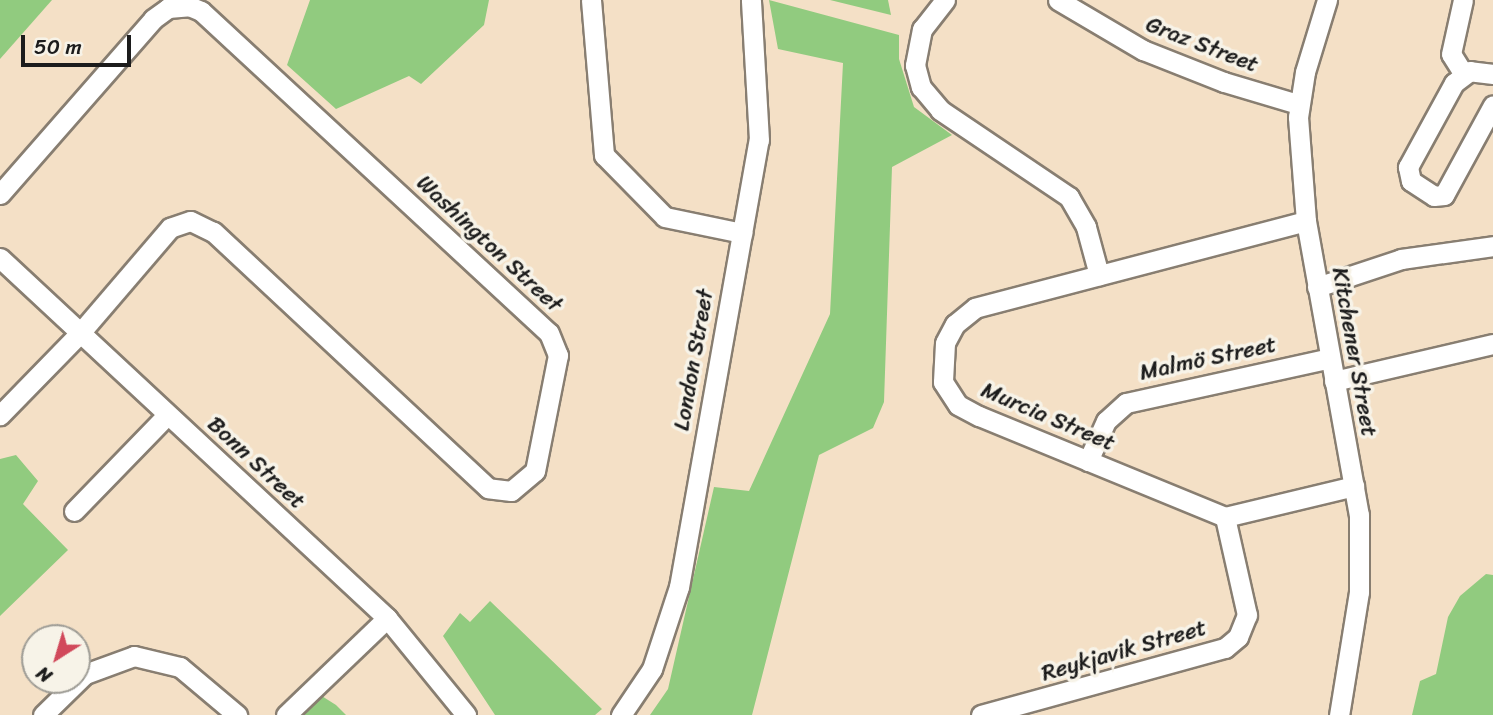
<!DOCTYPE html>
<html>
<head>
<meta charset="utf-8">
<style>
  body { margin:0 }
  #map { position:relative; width:1493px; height:715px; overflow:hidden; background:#f4e0c6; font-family:Sriracha,sans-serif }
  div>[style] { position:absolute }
  .green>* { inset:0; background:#91cb7f }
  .roads { filter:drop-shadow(2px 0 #887e71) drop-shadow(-2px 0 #887e71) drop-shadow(0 2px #887e71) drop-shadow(0 -2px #887e71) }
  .minor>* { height:19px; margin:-9.5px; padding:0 9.5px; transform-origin:9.5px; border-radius:9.5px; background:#fff }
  span { translate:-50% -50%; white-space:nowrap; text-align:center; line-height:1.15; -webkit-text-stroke:7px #f7f3e8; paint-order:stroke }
  .street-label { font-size:23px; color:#1c1c1c }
  .north { position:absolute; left:21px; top:624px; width:70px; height:70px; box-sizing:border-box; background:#f7f3e8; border:2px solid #9f9d96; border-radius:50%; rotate:217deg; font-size:19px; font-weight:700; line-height:28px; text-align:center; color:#1c1c1c }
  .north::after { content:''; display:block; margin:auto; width:24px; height:32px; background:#d1495b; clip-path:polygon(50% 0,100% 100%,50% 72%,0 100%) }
  .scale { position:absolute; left:21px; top:35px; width:110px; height:32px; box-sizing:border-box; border:4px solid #1c1c1c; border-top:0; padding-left:9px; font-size:21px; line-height:24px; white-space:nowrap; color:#1c1c1c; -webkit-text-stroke:5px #f7f3e8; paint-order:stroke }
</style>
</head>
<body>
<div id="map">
  <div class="green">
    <div style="clip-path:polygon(0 0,52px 0,0 59px)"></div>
    <div style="clip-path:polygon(310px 0,489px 0,484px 25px,421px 84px,409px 76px,336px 109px,287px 65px)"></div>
    <div style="clip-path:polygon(769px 0,899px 35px,899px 59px,914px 107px,952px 135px,892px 167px,884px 402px,873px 428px,819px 455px,752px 715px,650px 715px,668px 689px,714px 487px,749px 491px,830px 314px,843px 63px,778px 49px)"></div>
    <div style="clip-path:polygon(830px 0,888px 0,891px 15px)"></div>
    <div style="clip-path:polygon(16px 455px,38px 481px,23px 504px,68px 550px,0 616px,0 459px)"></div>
    <div style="clip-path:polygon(1486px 574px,1493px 575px,1493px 715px,1412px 715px,1420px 681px,1436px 674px,1448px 617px,1460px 596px)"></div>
    <div style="clip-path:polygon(490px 601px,602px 709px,595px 715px,495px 715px,443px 636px,460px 613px,470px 622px)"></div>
    <div style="clip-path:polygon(317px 693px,336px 705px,346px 715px,296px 715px)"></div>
  </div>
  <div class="roads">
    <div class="minor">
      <div style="left:591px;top:0;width:156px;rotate:85.2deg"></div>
      <div style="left:604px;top:155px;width:87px;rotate:45.5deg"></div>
      <div style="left:665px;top:217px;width:79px;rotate:11.7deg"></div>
      <div style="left:945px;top:0;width:37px;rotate:128deg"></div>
      <div style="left:922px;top:29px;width:37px;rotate:101deg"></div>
      <div style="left:915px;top:65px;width:23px;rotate:75deg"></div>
      <div style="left:921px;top:87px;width:30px;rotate:50deg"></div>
      <div style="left:940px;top:110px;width:156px;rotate:34deg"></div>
      <div style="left:1069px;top:197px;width:34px;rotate:60deg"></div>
      <div style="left:1086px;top:227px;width:50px;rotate:74.8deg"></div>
      <div style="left:1058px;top:0;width:99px;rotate:30.5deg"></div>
      <div style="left:1143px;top:50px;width:87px;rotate:21.6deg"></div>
      <div style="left:1224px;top:82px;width:77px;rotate:16.6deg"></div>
      <div style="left:1327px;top:0;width:75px;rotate:107deg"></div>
      <div style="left:1305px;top:72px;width:46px;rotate:98.8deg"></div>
      <div style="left:1298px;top:117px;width:104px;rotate:85.6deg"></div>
      <div style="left:1306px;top:221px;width:299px;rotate:79.8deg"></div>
      <div style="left:1359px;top:515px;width:77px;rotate:90deg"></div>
      <div style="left:1359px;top:592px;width:125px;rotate:99.2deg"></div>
      <div style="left:1463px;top:73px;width:22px;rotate:-122deg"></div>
      <div style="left:1451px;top:54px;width:55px;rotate:-77.5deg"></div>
      <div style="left:1493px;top:74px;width:23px;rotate:-173deg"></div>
      <div style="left:1470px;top:71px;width:20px;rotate:143deg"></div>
      <div style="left:1454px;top:83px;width:96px;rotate:118.7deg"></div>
      <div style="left:1408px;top:167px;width:14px;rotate:78deg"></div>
      <div style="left:1411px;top:181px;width:27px;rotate:33deg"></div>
      <div style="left:1434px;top:196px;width:10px;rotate:-6deg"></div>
      <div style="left:1444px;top:195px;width:102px;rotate:-61.4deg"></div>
      <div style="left:0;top:194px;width:232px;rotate:-48.8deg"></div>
      <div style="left:153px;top:19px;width:19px;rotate:-36deg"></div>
      <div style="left:168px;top:8px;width:21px;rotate:-5deg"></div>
      <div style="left:189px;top:6px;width:13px;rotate:23deg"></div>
      <div style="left:201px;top:11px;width:474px;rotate:42.8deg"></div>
      <div style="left:549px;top:333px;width:24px;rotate:68deg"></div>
      <div style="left:558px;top:355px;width:118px;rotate:101.2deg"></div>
      <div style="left:535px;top:471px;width:31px;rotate:140deg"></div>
      <div style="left:511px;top:491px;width:23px;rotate:-173deg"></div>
      <div style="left:488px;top:488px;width:376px;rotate:-137deg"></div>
      <div style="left:213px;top:232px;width:25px;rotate:-154deg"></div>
      <div style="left:190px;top:221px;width:21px;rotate:161deg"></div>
      <div style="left:170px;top:228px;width:138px;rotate:130.6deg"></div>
      <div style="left:80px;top:333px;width:115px;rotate:134.3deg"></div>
      <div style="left:1306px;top:221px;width:342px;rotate:165.3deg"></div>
      <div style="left:975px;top:308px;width:26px;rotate:141deg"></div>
      <div style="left:955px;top:324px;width:21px;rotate:118deg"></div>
      <div style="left:945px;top:343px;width:39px;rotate:93deg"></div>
      <div style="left:943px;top:382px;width:27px;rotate:57deg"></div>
      <div style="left:958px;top:405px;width:24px;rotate:28deg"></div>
      <div style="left:979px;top:416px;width:266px;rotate:22.3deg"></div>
      <div style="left:1225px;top:517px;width:133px;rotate:-13.5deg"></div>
      <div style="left:0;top:258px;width:529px;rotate:42.93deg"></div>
      <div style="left:387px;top:618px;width:125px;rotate:50.8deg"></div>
      <div style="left:1317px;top:287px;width:89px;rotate:-18.4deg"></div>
      <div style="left:1401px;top:259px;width:93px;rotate:-8deg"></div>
      <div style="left:1334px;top:381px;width:163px;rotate:-13.1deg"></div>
      <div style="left:1088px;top:461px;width:44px;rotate:-65.8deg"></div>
      <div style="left:1106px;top:421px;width:27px;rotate:-42deg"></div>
      <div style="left:1126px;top:403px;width:209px;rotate:-12.4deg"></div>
      <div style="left:74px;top:511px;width:134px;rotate:-45.9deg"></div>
      <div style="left:43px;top:715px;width:59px;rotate:-44.3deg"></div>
      <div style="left:85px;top:674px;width:52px;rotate:-20.2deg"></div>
      <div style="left:134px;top:656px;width:47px;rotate:13.4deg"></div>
      <div style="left:180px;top:667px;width:75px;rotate:40.1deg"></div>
      <div style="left:286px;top:715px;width:140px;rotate:-43.8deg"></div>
      <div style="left:621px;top:715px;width:55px;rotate:-56deg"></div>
      <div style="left:652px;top:669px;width:86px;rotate:-71.8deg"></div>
      <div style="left:679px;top:587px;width:454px;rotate:-79.9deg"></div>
      <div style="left:759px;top:140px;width:140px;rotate:-93.3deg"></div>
      <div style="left:981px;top:715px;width:253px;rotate:-15.4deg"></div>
      <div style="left:1225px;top:648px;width:17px;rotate:-40deg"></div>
      <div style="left:1238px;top:637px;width:24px;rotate:-68deg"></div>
      <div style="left:1247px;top:615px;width:100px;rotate:-102.7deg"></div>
    </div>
  </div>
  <div class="street-label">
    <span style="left:1202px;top:45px;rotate:21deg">Graz Street</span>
    <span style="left:489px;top:244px;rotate:43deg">Washington Street</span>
    <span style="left:1354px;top:352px;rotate:80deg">Kitchener Street</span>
    <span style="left:1208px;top:359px;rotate:-12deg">Malmö Street</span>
    <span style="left:694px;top:360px;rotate:-80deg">London Street</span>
    <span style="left:1048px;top:417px;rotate:23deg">Murcia Street</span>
    <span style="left:256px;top:463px;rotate:43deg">Bonn Street</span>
    <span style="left:1124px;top:651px;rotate:-16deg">Reykjavik Street</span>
  </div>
  <div class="north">N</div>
  <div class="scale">50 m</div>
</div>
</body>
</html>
